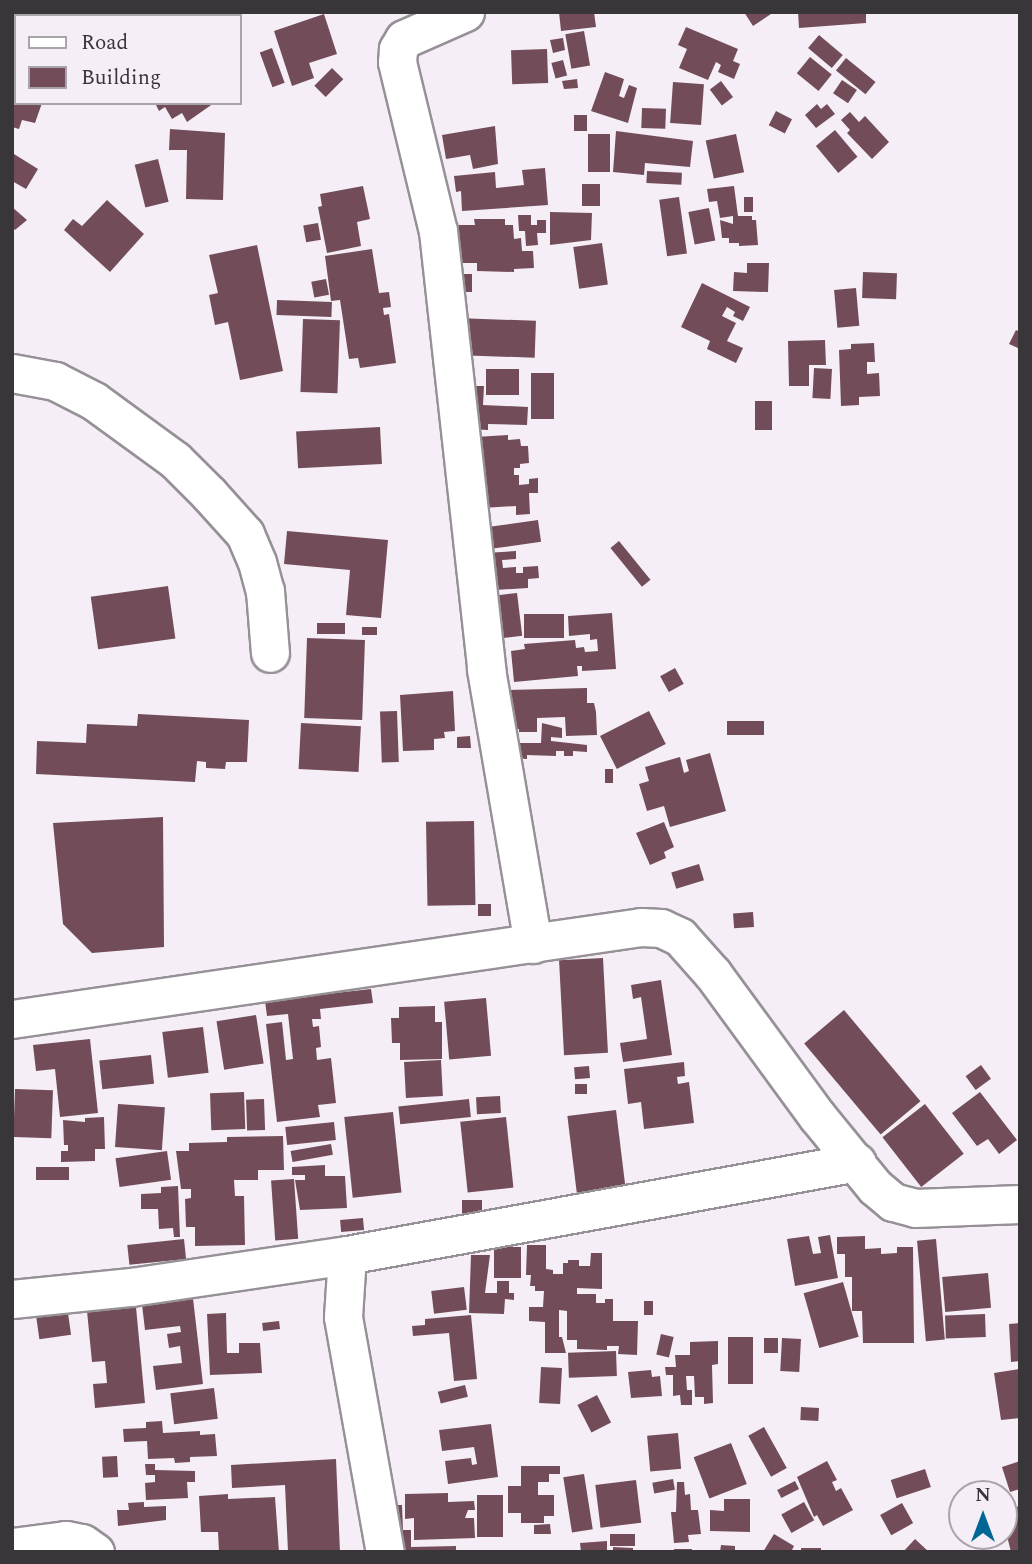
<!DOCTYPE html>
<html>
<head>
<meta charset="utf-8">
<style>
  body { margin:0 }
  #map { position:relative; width:1032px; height:1564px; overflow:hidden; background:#f5eef6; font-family:Spectral,serif }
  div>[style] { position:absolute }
  .building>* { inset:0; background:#724d59; transform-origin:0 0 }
  .roads { filter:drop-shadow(2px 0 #969097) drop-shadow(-2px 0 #969097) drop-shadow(0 2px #969097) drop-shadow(0 -2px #969097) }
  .minor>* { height:37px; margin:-18.5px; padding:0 18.5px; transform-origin:18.5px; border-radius:18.5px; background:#fff }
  span { translate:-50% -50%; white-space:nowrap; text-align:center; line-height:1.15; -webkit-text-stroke:7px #f5eef6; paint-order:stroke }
  .frame { position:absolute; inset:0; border:14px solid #383639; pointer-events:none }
  .legend { position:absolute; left:14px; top:14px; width:228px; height:91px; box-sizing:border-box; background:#f5eef6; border:2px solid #a9a4aa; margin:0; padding:9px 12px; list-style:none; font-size:21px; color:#383639 }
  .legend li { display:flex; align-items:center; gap:14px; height:35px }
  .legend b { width:35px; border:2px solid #a9a4aa }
  .north { position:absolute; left:948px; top:1480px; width:70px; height:70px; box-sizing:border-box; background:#f5eef6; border:2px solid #a9a4aa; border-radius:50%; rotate:0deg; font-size:19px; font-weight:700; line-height:28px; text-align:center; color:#383639 }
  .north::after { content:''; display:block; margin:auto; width:24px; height:32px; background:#006795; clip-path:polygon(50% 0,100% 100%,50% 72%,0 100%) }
</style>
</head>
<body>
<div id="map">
  <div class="building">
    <div style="clip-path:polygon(12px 12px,25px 12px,28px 16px,16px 16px,16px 57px,12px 60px)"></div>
    <div style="clip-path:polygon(34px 12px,55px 12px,58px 16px,37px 16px)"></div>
    <div style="clip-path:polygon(61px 12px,96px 12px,91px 16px,64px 16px)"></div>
    <div style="clip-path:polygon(153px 12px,202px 12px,197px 16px,156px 16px)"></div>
    <div style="clip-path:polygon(559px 12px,594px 12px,596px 27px,561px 31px)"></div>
    <div style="clip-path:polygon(744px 12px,774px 12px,753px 26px)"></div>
    <div style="clip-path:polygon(798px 12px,866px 12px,866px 23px,799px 28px)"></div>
    <div style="clip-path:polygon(324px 14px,337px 54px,309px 63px,314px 78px,292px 86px,274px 31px)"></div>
    <div style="clip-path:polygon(686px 27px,738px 49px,733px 61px,740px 64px,734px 79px,718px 72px,721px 65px,716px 62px,708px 80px,679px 68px,687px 49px,678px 45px)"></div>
    <div style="left:584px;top:31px;width:35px;height:19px;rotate:80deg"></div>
    <div style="left:819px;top:35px;width:31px;height:17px;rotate:40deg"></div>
    <div style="clip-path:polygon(563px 38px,565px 50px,553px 53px,550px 40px)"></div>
    <div style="left:272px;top:48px;width:37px;height:13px;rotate:70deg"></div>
    <div style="left:547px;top:49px;width:34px;height:36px;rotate:88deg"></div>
    <div style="left:810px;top:57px;width:28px;height:21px;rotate:39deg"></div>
    <div style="left:846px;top:58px;width:38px;height:16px;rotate:39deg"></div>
    <div style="left:563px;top:60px;width:16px;height:12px;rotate:75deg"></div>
    <div style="left:332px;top:68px;width:16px;height:25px;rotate:45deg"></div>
    <div style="clip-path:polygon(605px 72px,624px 79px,619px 96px,624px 98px,629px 85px,637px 88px,628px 123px,591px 111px)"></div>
    <div style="clip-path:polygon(577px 79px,578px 88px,564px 89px,562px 81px)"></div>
    <div style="left:842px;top:80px;width:18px;height:16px;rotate:34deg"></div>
    <div style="clip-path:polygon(16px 81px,16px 103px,42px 103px,35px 123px,22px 120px,19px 129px,12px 127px,12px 90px)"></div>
    <div style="left:721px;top:81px;width:20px;height:14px;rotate:53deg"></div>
    <div style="left:673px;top:82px;width:31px;height:41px;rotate:4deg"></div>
    <div style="clip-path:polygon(155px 103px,214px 103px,187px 122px,182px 113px,172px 119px,165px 107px,159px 111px)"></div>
    <div style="clip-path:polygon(817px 104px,821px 109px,827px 104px,835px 114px,816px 128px,805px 115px)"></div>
    <div style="left:642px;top:108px;width:24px;height:20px;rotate:2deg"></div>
    <div style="left:776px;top:111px;width:18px;height:16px;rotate:27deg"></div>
    <div style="clip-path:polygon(850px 112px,859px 122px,865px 116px,889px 142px,872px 159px,847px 133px,850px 130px,841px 120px)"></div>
    <div style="left:574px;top:115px;width:13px;height:16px"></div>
    <div style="clip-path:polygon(495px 126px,498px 164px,473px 169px,470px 155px,446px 159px,442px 135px)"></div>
    <div style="clip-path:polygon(170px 129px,225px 133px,223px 200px,186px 199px,187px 150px,169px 150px)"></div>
    <div style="left:835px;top:130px;width:35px;height:25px;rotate:50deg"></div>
    <div style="clip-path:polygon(616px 131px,693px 141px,690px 167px,645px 163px,644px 175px,613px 172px)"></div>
    <div style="left:588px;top:134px;width:22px;height:38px"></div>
    <div style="left:736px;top:134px;width:39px;height:31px;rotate:78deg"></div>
    <div style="clip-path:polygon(14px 154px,38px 169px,26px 189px,12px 181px)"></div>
    <div style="left:158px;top:159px;width:44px;height:24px;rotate:76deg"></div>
    <div style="clip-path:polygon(545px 168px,548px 205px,462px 211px,461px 191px,456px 192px,454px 176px,495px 172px,496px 188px,524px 185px,522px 170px)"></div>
    <div style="left:647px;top:171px;width:35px;height:12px;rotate:3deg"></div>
    <div style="left:582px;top:184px;width:18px;height:22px"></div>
    <div style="clip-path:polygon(363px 186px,370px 219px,357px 222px,361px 246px,327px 253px,318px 207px,322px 206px,320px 194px)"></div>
    <div style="clip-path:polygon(734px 186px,738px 216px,752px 216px,752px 220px,756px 220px,758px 245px,739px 246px,739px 243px,729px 243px,729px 238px,722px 238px,720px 220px,733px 224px,733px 216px,720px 218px,717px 201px,709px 202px,707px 189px)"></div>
    <div style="left:679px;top:197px;width:57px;height:20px;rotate:82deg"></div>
    <div style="left:744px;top:197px;width:9px;height:15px"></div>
    <div style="clip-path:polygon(107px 200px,144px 234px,110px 272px,64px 230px,73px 219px,82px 226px)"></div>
    <div style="clip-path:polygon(12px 207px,27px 220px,15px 230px,12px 227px)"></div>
    <div style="left:709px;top:208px;width:33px;height:21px;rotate:79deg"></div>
    <div style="clip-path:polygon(550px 212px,592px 213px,591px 240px,550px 245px)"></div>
    <div style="clip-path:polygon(518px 215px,531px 215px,531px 225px,537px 225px,537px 220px,546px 220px,546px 233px,537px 233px,538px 245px,526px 246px,525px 231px,519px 231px)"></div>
    <div style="clip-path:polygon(474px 219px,505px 219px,505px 225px,513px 225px,514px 239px,521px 238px,522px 251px,533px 251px,534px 268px,514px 269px,514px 272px,477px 271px,477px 263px,454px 263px,454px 225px,475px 225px)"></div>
    <div style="left:318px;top:223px;width:17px;height:15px;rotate:80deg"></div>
    <div style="left:602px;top:243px;width:42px;height:29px;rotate:82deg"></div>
    <div style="clip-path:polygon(257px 245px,283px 371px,240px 380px,228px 322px,215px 325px,209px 295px,218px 293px,209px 255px)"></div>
    <div style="clip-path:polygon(372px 249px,379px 293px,389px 292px,391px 307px,383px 308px,384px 315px,389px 314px,396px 363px,360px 368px,358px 358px,349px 359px,340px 300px,331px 301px,325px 256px)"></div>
    <div style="clip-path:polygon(747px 263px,769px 263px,768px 292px,733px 291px,734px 272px,747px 273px)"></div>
    <div style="left:863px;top:272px;width:34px;height:26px;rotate:2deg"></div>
    <div style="left:451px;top:274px;width:21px;height:18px"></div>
    <div style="left:326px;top:279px;width:16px;height:15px;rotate:79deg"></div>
    <div style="clip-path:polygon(702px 283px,750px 307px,743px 321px,733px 316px,735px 312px,727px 307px,722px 316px,736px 323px,727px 341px,743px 348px,736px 363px,707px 349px,710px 341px,681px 327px)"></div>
    <div style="left:856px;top:288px;width:38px;height:22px;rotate:85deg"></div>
    <div style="left:277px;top:300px;width:55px;height:15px;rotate:2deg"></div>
    <div style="left:456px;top:318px;width:80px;height:37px;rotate:2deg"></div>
    <div style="left:303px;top:319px;width:37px;height:73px;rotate:2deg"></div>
    <div style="clip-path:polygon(1016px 330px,1020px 332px,1020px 349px,1009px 344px)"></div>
    <div style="clip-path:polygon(825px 340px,826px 365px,809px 365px,809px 386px,789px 386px,788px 341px)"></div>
    <div style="clip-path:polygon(874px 343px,875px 362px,867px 362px,867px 374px,879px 373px,880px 396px,859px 397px,859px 405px,841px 406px,839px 350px,851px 349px,851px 344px)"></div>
    <div style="left:814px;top:368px;width:18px;height:30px;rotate:3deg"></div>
    <div style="left:486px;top:369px;width:33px;height:26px"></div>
    <div style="left:531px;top:373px;width:23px;height:46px"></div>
    <div style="clip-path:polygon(468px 386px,484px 386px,483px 405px,528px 407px,527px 425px,488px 424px,488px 430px,466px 429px)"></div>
    <div style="left:755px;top:401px;width:17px;height:29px"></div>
    <div style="left:380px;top:427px;width:37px;height:84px;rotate:87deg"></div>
    <div style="clip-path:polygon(508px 435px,508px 440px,520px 439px,521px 446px,528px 446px,529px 463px,520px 464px,520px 468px,514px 468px,514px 475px,519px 475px,519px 485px,529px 484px,529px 479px,538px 478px,538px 493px,529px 493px,530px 514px,516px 515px,516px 506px,482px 508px,475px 437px)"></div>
    <div style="left:538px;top:520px;width:22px;height:58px;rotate:82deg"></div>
    <div style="clip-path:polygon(287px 531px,388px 540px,381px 618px,346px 615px,350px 570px,284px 564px)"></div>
    <div style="left:619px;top:541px;width:50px;height:11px;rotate:51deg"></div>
    <div style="clip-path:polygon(516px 551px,516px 559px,502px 560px,503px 568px,516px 567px,516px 573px,523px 573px,523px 567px,538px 566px,539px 578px,528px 579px,528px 588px,495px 590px,485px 553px)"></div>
    <div style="left:168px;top:586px;width:53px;height:78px;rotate:82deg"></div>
    <div style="left:517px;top:593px;width:43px;height:19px;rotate:83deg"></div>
    <div style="clip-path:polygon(612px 613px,616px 669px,582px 671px,582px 666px,577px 666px,578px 676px,514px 682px,511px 651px,525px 649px,524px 644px,575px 640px,576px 648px,584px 647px,585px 652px,598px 651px,597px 639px,590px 640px,590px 634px,569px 636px,568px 616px)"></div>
    <div style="left:524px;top:614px;width:40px;height:24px"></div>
    <div style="left:317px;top:623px;width:28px;height:11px"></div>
    <div style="left:362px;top:627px;width:15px;height:8px"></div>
    <div style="left:307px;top:638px;width:58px;height:80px;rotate:2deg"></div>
    <div style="left:675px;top:668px;width:18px;height:17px;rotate:61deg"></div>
    <div style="clip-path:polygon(587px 688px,587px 703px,594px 703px,596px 712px,597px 735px,566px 736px,565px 717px,537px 718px,537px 732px,519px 732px,519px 729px,511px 729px,507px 690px)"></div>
    <div style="clip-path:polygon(453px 691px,455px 731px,444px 732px,445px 738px,434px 739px,434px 750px,403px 751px,400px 695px)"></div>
    <div style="left:397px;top:711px;width:51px;height:17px;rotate:88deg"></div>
    <div style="left:649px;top:711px;width:37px;height:55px;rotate:63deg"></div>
    <div style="clip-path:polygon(138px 714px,249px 720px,247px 762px,226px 762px,225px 769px,206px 768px,206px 762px,197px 761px,195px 782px,36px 774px,37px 741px,86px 743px,87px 724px,137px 726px)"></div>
    <div style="left:727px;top:721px;width:37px;height:14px"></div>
    <div style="left:301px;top:723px;width:60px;height:46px;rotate:3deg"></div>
    <div style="clip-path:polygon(542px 723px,562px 728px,562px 738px,551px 737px,551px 741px,587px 745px,587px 752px,573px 751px,573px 756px,564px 756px,564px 751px,556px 751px,556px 756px,527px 755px,527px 759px,513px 758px,514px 743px,541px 743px)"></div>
    <div style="clip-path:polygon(470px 736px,471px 748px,457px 748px,457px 737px)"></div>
    <div style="clip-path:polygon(710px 753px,726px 811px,670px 827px,664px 806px,647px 811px,639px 784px,649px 781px,645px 767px,680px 757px,684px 773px,689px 771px,686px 760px)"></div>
    <div style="left:605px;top:769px;width:8px;height:14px"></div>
    <div style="clip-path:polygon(163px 817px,164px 947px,92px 953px,63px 924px,53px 823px)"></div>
    <div style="left:474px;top:821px;width:84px;height:48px;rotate:89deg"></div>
    <div style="clip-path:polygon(664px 822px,674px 847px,664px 852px,666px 858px,650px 865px,636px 833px)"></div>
    <div style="left:699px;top:864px;width:17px;height:29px;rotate:73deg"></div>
    <div style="left:478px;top:904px;width:13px;height:12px"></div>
    <div style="left:753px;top:912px;width:15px;height:20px;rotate:86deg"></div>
    <div style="left:603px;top:958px;width:95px;height:44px;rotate:87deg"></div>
    <div style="clip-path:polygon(661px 980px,672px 1055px,623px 1062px,620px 1043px,647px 1039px,641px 997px,633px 999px,631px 985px)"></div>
    <div style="clip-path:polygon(371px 989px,373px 1003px,320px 1009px,321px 1019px,312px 1019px,313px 1027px,319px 1026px,321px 1047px,316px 1048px,317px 1060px,331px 1058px,336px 1103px,318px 1105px,320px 1117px,277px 1122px,266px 1024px,282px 1022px,286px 1060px,293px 1059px,288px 1014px,267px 1016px,265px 1001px)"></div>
    <div style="left:486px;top:998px;width:58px;height:42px;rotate:85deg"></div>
    <div style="clip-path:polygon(435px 1006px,435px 1022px,442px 1022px,442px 1059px,400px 1060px,400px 1043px,392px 1043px,391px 1018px,399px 1018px,399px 1007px)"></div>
    <div style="left:844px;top:1010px;width:119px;height:52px;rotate:50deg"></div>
    <div style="left:256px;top:1015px;width:49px;height:40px;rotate:81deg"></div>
    <div style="left:203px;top:1027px;width:46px;height:41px;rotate:83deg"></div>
    <div style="clip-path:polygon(90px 1039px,98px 1113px,60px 1117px,55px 1069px,36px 1071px,33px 1045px)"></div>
    <div style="left:151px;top:1055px;width:29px;height:52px;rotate:84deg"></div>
    <div style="left:441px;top:1060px;width:36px;height:37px;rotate:87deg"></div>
    <div style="clip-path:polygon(684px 1062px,685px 1076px,677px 1077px,678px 1084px,689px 1082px,694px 1123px,644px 1129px,641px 1102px,628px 1104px,624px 1069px)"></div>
    <div style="left:981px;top:1065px;width:17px;height:19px;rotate:54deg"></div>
    <div style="left:589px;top:1066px;width:12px;height:15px;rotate:85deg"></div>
    <div style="left:575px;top:1084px;width:12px;height:10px"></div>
    <div style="left:15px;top:1089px;width:38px;height:48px;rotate:2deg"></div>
    <div style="left:244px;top:1092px;width:37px;height:34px;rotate:88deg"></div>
    <div style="clip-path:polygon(980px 1092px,1017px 1140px,999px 1154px,988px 1139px,977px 1146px,952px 1113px)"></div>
    <div style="left:500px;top:1096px;width:17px;height:24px;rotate:87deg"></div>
    <div style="left:264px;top:1099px;width:31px;height:18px;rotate:88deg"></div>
    <div style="left:469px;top:1099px;width:18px;height:71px;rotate:84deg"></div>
    <div style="left:118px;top:1104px;width:47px;height:43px;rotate:4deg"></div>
    <div style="left:925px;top:1104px;width:63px;height:54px;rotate:52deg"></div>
    <div style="left:616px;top:1110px;width:80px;height:49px;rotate:83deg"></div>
    <div style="left:393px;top:1112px;width:81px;height:49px;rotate:84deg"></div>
    <div style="clip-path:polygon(104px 1117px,105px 1149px,95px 1149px,95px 1161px,61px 1162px,61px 1151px,68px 1151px,68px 1145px,64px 1145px,63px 1120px,85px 1122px,85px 1118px)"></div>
    <div style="left:506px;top:1117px;width:71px;height:46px;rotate:84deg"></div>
    <div style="left:334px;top:1122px;width:18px;height:49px;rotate:84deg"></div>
    <div style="clip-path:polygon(283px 1136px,284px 1170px,258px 1170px,258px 1180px,234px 1180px,235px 1196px,244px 1196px,245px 1245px,195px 1246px,195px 1227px,186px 1227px,185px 1199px,191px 1198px,191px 1189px,181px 1189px,176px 1151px,189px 1151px,189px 1143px,227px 1142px,227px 1137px)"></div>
    <div style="left:331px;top:1144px;width:11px;height:41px;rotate:80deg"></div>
    <div style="left:167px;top:1151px;width:29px;height:52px;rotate:82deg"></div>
    <div style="clip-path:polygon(325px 1165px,325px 1176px,345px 1176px,347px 1208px,300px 1210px,295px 1180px,305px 1180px,305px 1175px,292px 1175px,292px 1167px)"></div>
    <div style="left:36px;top:1167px;width:33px;height:13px"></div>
    <div style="left:294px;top:1179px;width:60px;height:23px;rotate:86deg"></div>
    <div style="clip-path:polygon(178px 1186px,180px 1237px,174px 1237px,173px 1228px,159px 1229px,158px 1209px,141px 1209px,141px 1194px,161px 1193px,161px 1187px)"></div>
    <div style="left:462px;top:1200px;width:20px;height:22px"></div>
    <div style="left:363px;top:1218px;width:12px;height:23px;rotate:85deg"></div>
    <div style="clip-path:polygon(830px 1235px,838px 1278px,795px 1286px,787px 1239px,809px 1236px,813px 1254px,821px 1253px,818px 1237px)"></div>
    <div style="clip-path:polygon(865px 1236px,865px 1249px,881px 1248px,881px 1254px,897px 1253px,897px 1247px,913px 1247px,914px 1343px,863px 1343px,862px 1311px,852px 1311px,852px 1277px,845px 1277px,845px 1254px,837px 1254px,837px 1237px)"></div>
    <div style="left:184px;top:1239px;width:20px;height:57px;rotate:84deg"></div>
    <div style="left:936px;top:1239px;width:101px;height:19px;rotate:85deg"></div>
    <div style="clip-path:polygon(527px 1245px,546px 1245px,546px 1269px,553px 1270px,553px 1274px,563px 1274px,563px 1263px,568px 1263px,568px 1260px,579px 1260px,579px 1266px,590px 1266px,591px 1253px,602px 1253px,602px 1289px,577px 1288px,577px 1294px,596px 1294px,596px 1303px,605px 1303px,605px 1299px,613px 1299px,613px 1321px,638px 1321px,637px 1355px,618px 1354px,619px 1346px,607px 1346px,607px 1350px,577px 1349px,577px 1340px,567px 1340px,567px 1311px,559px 1310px,559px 1337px,562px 1337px,566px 1353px,545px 1353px,545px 1322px,529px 1321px,529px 1307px,543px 1307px,544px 1291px,535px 1291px,535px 1286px,530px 1286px,531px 1275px,526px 1275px)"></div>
    <div style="left:494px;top:1247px;width:27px;height:31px"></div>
    <div style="clip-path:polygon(471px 1255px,490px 1255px,485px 1293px,497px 1293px,497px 1281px,509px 1281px,509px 1293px,514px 1293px,514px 1300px,505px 1299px,504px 1314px,469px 1313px)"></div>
    <div style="left:988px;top:1273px;width:35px;height:46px;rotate:85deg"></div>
    <div style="left:843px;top:1282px;width:57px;height:41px;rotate:74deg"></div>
    <div style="left:464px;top:1287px;width:23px;height:33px;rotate:83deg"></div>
    <div style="clip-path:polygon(192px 1290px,203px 1384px,156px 1390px,153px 1366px,182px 1363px,180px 1346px,169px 1348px,167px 1334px,181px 1332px,180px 1326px,145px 1330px,141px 1296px)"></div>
    <div style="left:644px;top:1301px;width:9px;height:14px"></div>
    <div style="clip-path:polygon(136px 1307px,145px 1403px,95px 1408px,93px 1384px,107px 1383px,105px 1361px,92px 1362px,87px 1311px)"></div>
    <div style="left:68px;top:1313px;width:22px;height:32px;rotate:82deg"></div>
    <div style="clip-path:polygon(226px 1313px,227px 1353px,239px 1353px,239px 1343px,260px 1343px,262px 1373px,210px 1375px,207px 1314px)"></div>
    <div style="left:985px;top:1314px;width:23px;height:40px;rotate:88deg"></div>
    <div style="clip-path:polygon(471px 1315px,477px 1379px,454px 1381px,449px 1333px,413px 1336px,412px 1326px,425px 1325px,425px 1319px)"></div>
    <div style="left:279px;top:1321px;width:8px;height:17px;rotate:83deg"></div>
    <div style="clip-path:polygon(1020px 1323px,1020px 1361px,1011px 1362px,1009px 1324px)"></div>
    <div style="left:661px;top:1334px;width:13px;height:21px;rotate:13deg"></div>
    <div style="left:728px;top:1337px;width:25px;height:47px"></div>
    <div style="left:778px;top:1338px;width:15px;height:14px;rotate:90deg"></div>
    <div style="left:782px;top:1338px;width:19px;height:33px;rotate:3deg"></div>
    <div style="clip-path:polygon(718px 1341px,718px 1364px,712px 1365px,713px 1403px,704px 1404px,704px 1397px,695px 1397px,694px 1376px,686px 1376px,687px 1390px,692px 1390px,692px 1405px,681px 1405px,680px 1395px,673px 1396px,673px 1375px,666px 1375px,665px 1367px,676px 1367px,675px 1355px,690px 1355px,690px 1342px)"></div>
    <div style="left:616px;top:1351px;width:25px;height:48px;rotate:88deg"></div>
    <div style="left:541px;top:1367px;width:21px;height:36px;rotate:3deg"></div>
    <div style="clip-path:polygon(1020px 1369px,1020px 1418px,1001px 1420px,994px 1373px)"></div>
    <div style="clip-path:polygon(651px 1370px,652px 1377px,660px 1376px,662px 1396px,631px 1398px,628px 1372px)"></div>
    <div style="left:465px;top:1385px;width:12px;height:28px;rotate:76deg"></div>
    <div style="left:214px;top:1388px;width:31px;height:44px;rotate:83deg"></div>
    <div style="left:597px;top:1395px;width:31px;height:22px;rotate:63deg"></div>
    <div style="left:801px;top:1407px;width:18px;height:13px;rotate:3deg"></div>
    <div style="clip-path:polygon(162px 1421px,163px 1433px,200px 1431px,200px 1435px,215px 1434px,217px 1456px,190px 1457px,190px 1462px,175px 1463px,174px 1458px,148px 1459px,147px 1441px,124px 1442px,123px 1429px,146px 1428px,146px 1422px)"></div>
    <div style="clip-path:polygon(491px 1424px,498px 1477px,448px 1484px,445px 1461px,471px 1458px,472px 1465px,477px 1464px,474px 1447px,442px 1451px,439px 1430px)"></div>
    <div style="left:764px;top:1427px;width:47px;height:18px;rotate:61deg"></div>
    <div style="left:678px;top:1433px;width:36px;height:31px;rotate:85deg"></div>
    <div style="left:731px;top:1443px;width:44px;height:40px;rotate:69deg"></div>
    <div style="left:117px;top:1456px;width:21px;height:15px;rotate:87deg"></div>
    <div style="clip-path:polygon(336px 1459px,340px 1552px,288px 1552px,285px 1485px,232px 1488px,231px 1465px)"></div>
    <div style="clip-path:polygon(827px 1461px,837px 1480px,832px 1482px,836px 1491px,841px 1488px,853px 1510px,823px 1526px,817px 1515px,814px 1517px,797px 1477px)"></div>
    <div style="clip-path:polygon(1020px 1461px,1020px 1489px,1010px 1492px,1002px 1467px)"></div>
    <div style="clip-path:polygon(145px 1464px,155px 1464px,155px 1470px,195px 1471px,195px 1482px,187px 1482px,188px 1498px,146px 1500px,145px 1483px,155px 1482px,155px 1475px,146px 1475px)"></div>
    <div style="clip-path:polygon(521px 1466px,560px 1466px,560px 1474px,549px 1474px,549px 1482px,538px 1482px,538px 1495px,554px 1495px,554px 1516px,544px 1516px,544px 1523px,521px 1523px,521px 1513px,508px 1513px,508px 1486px,521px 1486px)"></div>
    <div style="left:925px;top:1469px;width:19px;height:36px;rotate:72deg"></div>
    <div style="left:584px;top:1474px;width:56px;height:21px;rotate:81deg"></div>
    <div style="left:673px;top:1479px;width:11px;height:21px;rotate:80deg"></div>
    <div style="left:636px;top:1480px;width:43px;height:41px;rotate:83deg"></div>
    <div style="left:795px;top:1481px;width:9px;height:20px;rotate:63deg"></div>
    <div style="clip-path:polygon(677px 1482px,684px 1482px,685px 1495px,690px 1494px,691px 1510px,698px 1510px,701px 1534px,688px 1535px,689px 1542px,674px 1543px,671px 1512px,676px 1512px)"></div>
    <div style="clip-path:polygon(448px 1493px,448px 1502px,474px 1501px,475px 1510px,468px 1510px,465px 1518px,474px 1518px,475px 1538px,414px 1540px,414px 1518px,405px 1519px,405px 1494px)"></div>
    <div style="clip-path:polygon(228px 1494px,228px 1499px,275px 1497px,279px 1552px,219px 1552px,218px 1532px,201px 1532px,199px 1496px)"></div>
    <div style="left:477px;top:1495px;width:26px;height:42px"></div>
    <div style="clip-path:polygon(724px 1499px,750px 1499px,750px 1532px,710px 1531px,710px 1510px,724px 1511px)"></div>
    <div style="clip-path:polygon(144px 1502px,144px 1507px,166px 1506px,166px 1520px,118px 1526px,117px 1510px,129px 1510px,128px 1503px)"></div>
    <div style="left:804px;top:1502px;width:21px;height:26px;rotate:61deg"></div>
    <div style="left:902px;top:1503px;width:23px;height:25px;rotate:61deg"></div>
    <div style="clip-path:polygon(392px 1505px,402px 1505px,403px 1530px,411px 1530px,411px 1547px,456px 1546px,456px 1552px,393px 1552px)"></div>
    <div style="clip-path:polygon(1020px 1506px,1020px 1552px,1011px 1552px,1006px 1532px,1011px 1530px,1004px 1510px)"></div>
    <div style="clip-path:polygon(550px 1524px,551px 1534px,534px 1534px,534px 1525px)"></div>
    <div style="left:610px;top:1534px;width:25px;height:12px"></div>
    <div style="clip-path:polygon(774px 1534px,794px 1546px,791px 1552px,763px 1552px)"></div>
    <div style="clip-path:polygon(915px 1539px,929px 1552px,903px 1552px)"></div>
    <div style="clip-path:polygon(607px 1541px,607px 1552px,581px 1552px,580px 1543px)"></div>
    <div style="clip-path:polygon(721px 1545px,735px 1546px,735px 1552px,720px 1552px)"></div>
    <div style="clip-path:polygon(613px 1547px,633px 1548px,633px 1552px,613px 1552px)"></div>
    <div style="left:801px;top:1548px;width:20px;height:4px"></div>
    <div style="left:674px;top:1549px;width:18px;height:3px"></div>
  </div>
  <div class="roads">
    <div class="minor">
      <div style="left:465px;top:12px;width:67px;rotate:156.1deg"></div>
      <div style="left:404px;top:39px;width:12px;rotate:121deg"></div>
      <div style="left:398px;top:49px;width:13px;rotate:94deg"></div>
      <div style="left:397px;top:62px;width:174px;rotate:76.4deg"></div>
      <div style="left:438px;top:231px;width:441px;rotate:83.7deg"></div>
      <div style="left:486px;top:669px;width:279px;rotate:80.3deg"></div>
      <div style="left:12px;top:373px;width:44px;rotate:10.5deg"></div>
      <div style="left:55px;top:381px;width:44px;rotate:27.1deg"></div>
      <div style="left:94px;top:401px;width:100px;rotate:36.1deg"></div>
      <div style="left:175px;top:460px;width:48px;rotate:45deg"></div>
      <div style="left:209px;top:494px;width:54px;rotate:48deg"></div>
      <div style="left:245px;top:534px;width:30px;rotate:67deg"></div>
      <div style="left:257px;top:562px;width:30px;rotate:75deg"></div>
      <div style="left:265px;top:591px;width:62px;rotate:85.4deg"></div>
      <div style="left:12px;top:1019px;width:636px;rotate:-8.32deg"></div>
      <div style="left:641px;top:927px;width:20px;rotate:3deg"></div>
      <div style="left:661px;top:928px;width:21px;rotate:25deg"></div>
      <div style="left:680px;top:937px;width:50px;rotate:48.3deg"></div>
      <div style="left:713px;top:974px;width:176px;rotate:53.8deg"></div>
      <div style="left:817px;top:1116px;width:92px;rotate:50.8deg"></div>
      <div style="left:875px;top:1187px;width:23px;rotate:40deg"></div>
      <div style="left:893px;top:1202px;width:23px;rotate:15deg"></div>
      <div style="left:915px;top:1208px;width:105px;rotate:-2.2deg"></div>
      <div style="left:347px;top:1255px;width:62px;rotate:93.7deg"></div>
      <div style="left:343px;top:1317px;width:239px;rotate:79.9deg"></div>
      <div style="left:12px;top:1299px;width:120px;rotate:-5.8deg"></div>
      <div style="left:131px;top:1287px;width:218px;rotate:-8.4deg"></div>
      <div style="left:347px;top:1255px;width:518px;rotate:-10.33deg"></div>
      <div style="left:12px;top:1547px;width:54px;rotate:-7.4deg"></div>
      <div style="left:66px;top:1540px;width:16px;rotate:11deg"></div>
      <div style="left:82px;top:1543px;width:16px;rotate:35deg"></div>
    </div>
  </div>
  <div class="frame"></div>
  <ul class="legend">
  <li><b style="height:9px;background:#fff"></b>Road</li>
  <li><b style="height:19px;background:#724d59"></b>Building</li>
  </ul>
  <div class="north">N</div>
</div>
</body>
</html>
